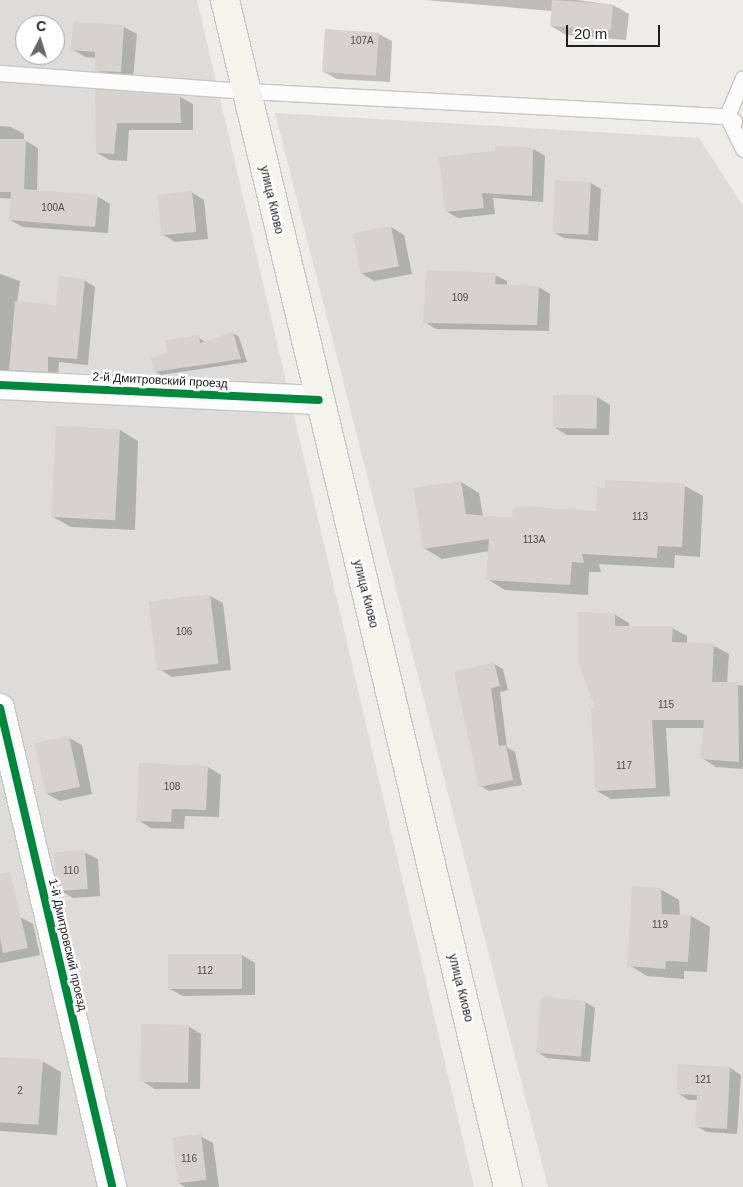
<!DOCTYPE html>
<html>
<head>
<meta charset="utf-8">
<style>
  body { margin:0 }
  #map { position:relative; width:743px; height:1187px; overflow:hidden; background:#eeece9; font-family:Helvetica,sans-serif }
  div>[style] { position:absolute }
  .residential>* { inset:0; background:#dddcda }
  .shadow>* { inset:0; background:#0003 }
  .building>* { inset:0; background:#d5d2d0; transform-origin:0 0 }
  .roads { filter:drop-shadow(1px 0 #c7c6c5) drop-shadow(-1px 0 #c7c6c5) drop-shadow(0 1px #c7c6c5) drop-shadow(0 -1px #c7c6c5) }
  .service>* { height:15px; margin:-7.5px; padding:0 7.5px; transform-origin:7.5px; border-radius:7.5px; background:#fcfcfc }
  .minor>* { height:28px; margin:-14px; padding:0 14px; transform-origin:14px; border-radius:14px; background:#fcfcfc }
  .secondary>* { height:28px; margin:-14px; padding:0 14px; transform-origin:14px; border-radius:14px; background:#f4f4ec }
  .cycleway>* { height:8px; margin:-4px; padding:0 4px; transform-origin:4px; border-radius:4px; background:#00873e }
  span { translate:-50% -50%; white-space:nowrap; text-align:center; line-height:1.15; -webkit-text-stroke:5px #fff; paint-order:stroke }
  .number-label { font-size:10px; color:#4d4c4c }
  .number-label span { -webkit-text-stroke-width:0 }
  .street-label { font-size:12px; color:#202020 }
  .north { position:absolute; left:15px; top:15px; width:50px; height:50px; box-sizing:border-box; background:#fff; border:1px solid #a6a6a6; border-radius:50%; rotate:5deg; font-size:14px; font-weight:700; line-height:20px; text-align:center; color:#202020 }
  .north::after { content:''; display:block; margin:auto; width:18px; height:22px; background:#686766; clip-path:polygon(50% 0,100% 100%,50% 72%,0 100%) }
  .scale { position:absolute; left:566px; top:25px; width:94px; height:22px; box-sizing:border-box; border:2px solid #202020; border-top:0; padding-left:6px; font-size:15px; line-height:18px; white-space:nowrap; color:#202020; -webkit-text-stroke:4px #fff; paint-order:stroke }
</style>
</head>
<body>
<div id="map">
  <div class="residential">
    <div style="clip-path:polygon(evenodd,0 0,197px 0,474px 1187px,0 1187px,0 0,25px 25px,55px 25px,55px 55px,25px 55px,25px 25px)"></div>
    <div style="clip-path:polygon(275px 113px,699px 138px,743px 206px,743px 1187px,548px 1187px)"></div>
  </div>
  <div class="shadow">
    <div style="clip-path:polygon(425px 0,578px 0,613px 5px,629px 14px,626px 40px,566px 35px,551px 26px,552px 11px)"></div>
    <div style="clip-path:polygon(124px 27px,137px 34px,133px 79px,109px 77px,96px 70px,96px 58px,86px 57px,73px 50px)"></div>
    <div style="clip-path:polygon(326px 31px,379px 34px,392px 41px,390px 82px,337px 79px,324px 72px)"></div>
    <div style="clip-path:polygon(96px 91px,180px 97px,193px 104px,193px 130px,129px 130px,127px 161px,110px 160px,97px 153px)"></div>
    <div style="clip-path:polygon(0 126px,11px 127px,24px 134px,24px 140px,38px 148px,37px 191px,97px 196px,110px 204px,108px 233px,23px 227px,10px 220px,12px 199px,0 198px)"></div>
    <div style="clip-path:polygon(497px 148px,533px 149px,545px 156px,543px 202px,493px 198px,495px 214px,458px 218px,446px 211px,496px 153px)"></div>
    <div style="clip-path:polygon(591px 183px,601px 189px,598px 241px,564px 238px,553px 232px)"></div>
    <div style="clip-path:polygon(191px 192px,204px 200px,208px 239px,175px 242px,162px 234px)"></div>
    <div style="clip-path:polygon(391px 227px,404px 235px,412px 274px,374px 281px,361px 273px)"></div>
    <div style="clip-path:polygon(0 274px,20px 281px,17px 303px,57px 306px,84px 280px,95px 287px,88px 365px,59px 362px,58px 377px,0 376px)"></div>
    <div style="clip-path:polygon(495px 275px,507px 281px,507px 285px,539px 287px,550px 294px,549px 331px,436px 329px,425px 322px)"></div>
    <div style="clip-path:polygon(233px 333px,239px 337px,247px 362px,161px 375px,155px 371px,168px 354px,198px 337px,205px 342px)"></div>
    <div style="clip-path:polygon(597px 397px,610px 405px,609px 435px,567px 435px,554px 427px)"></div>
    <div style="clip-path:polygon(120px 430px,138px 441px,135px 530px,71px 527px,53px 517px)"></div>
    <div style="clip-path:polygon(461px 482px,479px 493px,483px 516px,514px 519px,597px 513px,607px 482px,685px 486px,703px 496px,700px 557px,675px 555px,674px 568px,599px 564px,601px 572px,589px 572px,588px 595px,505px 590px,487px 579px,489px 551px,442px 559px,424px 548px)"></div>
    <div style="clip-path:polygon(210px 596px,223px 603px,231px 670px,172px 677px,159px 669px)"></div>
    <div style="clip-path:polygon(614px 614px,629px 623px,629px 627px,672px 628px,687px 636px,687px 644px,714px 646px,729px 654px,727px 683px,743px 686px,743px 769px,716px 767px,702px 758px,704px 728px,666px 728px,670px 796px,611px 799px,597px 791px,597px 710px)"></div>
    <div style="clip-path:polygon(494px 664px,503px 669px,508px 690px,500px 692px,507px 747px,515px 752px,522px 785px,489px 791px,480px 786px,456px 673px)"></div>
    <div style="clip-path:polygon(69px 738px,82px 745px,92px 794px,60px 801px,47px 794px)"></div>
    <div style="clip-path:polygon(208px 767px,221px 775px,219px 817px,185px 816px,184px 829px,151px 828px,138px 820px)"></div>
    <div style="clip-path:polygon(84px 852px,98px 859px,100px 896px,73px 898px,60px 890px)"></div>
    <div style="clip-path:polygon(660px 889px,679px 900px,680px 916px,691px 916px,710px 927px,707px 972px,684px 971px,684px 979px,647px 976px,629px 965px)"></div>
    <div style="clip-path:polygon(20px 917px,33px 924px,40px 955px,0 963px,0 921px)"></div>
    <div style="clip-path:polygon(242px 955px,255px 963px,255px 995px,183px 996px,170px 989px)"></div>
    <div style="clip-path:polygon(585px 1002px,595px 1008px,590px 1062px,547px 1058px,537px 1052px)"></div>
    <div style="clip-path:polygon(188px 1026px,201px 1034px,200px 1089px,155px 1089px,142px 1081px)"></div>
    <div style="clip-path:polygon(0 1058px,42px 1061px,61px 1072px,57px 1135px,0 1131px)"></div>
    <div style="clip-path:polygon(730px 1068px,741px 1075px,737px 1134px,707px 1132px,696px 1126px,698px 1100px,688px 1100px,678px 1093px)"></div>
    <div style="clip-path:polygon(200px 1136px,213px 1143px,219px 1187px,185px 1187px,179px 1183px)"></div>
  </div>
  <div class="building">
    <div style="left:552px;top:0;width:61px;height:26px;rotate:4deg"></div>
    <div style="clip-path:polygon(73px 22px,124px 25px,121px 72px,95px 71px,95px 52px,71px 50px)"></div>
    <div style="left:325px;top:29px;width:54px;height:43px;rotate:4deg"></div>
    <div style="clip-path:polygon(95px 89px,180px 96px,181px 123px,117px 123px,114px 154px,96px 153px)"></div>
    <div style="clip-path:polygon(0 139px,26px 139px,24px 189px,98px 195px,95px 227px,9px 220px,11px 192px,0 192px)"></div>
    <div style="clip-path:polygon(495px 146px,533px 148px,532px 196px,482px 193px,484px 208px,445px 212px,439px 157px,495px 151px)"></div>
    <div style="left:555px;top:180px;width:36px;height:53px;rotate:3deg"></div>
    <div style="left:192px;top:191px;width:41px;height:35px;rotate:84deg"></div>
    <div style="left:391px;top:226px;width:41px;height:39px;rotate:79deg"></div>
    <div style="clip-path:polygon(426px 270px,496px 273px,495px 284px,539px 286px,537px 325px,423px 323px)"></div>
    <div style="clip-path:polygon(59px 276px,85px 279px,77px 359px,48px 357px,48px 372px,9px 370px,15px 301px,56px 305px)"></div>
    <div style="clip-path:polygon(233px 332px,241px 359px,154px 372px,151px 358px,167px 353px,165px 340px,199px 335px,200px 343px)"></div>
    <div style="left:553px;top:395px;width:44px;height:33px;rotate:1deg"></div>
    <div style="left:56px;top:426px;width:64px;height:91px;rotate:3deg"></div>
    <div style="clip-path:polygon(605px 480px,685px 484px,682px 547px,658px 546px,657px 558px,582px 554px,584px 563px,572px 562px,570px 585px,486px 580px,489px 539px,423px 549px,413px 488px,461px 481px,466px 514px,512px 518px,513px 506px,596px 511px,597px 487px,605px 488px)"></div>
    <div style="left:210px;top:594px;width:70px;height:62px;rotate:83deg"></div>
    <div style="clip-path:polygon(578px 612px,615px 613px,615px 626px,673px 626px,672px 642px,714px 644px,712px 682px,738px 682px,739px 762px,700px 759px,704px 720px,652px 720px,656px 788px,595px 791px,591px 708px,595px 708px,578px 661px)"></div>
    <div style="clip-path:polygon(494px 662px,500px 686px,491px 688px,499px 746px,506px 745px,513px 780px,479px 787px,454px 672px)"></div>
    <div style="left:69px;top:736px;width:52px;height:35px;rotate:78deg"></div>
    <div style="clip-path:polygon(139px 763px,208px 766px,206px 810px,172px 809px,171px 822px,136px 821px)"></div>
    <div style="left:85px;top:850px;width:39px;height:31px;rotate:86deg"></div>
    <div style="clip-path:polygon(10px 872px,28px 948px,3px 953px,0 938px,0 873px)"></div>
    <div style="clip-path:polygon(632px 886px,661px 888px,662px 914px,691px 915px,688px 962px,666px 961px,665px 969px,627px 966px)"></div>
    <div style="left:168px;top:954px;width:74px;height:35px"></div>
    <div style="left:541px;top:997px;width:45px;height:56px;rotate:5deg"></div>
    <div style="left:141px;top:1024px;width:48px;height:58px;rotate:1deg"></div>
    <div style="left:0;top:1057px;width:43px;height:65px;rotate:4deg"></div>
    <div style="clip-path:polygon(678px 1064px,730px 1067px,727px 1129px,695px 1127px,697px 1095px,676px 1094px)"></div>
    <div style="left:201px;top:1134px;width:46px;height:29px;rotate:83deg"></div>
  </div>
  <div class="roads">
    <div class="service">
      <div style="left:0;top:73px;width:247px;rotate:4.2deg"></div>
      <div style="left:246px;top:91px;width:482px;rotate:3deg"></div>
      <div style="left:727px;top:116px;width:37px;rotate:64deg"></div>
      <div style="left:734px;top:121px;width:9px;rotate:-144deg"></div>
      <div style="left:727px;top:116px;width:41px;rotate:-67.2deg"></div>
    </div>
    <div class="minor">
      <div style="left:0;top:385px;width:319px;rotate:2.7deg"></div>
      <div style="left:0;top:708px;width:492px;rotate:76.8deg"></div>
    </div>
    <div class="secondary">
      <div style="left:225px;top:0;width:1220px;rotate:76.59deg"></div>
    </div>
  </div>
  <div class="cycleway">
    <div style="left:0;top:385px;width:319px;rotate:2.7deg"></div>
    <div style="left:0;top:708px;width:492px;rotate:76.8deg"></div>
  </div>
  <div class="number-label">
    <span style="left:362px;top:41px">107А</span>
    <span style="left:53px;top:208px">100А</span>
    <span style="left:460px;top:298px">109</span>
    <span style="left:640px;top:517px">113</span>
    <span style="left:534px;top:540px">113А</span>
    <span style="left:184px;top:632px">106</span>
    <span style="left:666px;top:705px">115</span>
    <span style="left:624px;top:766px">117</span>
    <span style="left:172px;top:787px">108</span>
    <span style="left:71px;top:871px">110</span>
    <span style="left:660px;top:925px">119</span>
    <span style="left:205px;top:971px">112</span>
    <span style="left:703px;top:1080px">121</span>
    <span style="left:20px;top:1091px">2</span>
    <span style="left:189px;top:1159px">116</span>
  </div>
  <div class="street-label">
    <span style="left:271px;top:200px;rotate:77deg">улица Киово</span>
    <span style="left:160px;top:381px;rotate:3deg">2-й Дмитровский проезд</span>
    <span style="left:365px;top:594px;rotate:76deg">улица Киово</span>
    <span style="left:67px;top:945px;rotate:77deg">1-й Дмитровский проезд</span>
    <span style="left:460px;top:988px;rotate:76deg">улица Киово</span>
  </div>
  <div class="north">С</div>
  <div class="scale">20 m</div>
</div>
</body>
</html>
